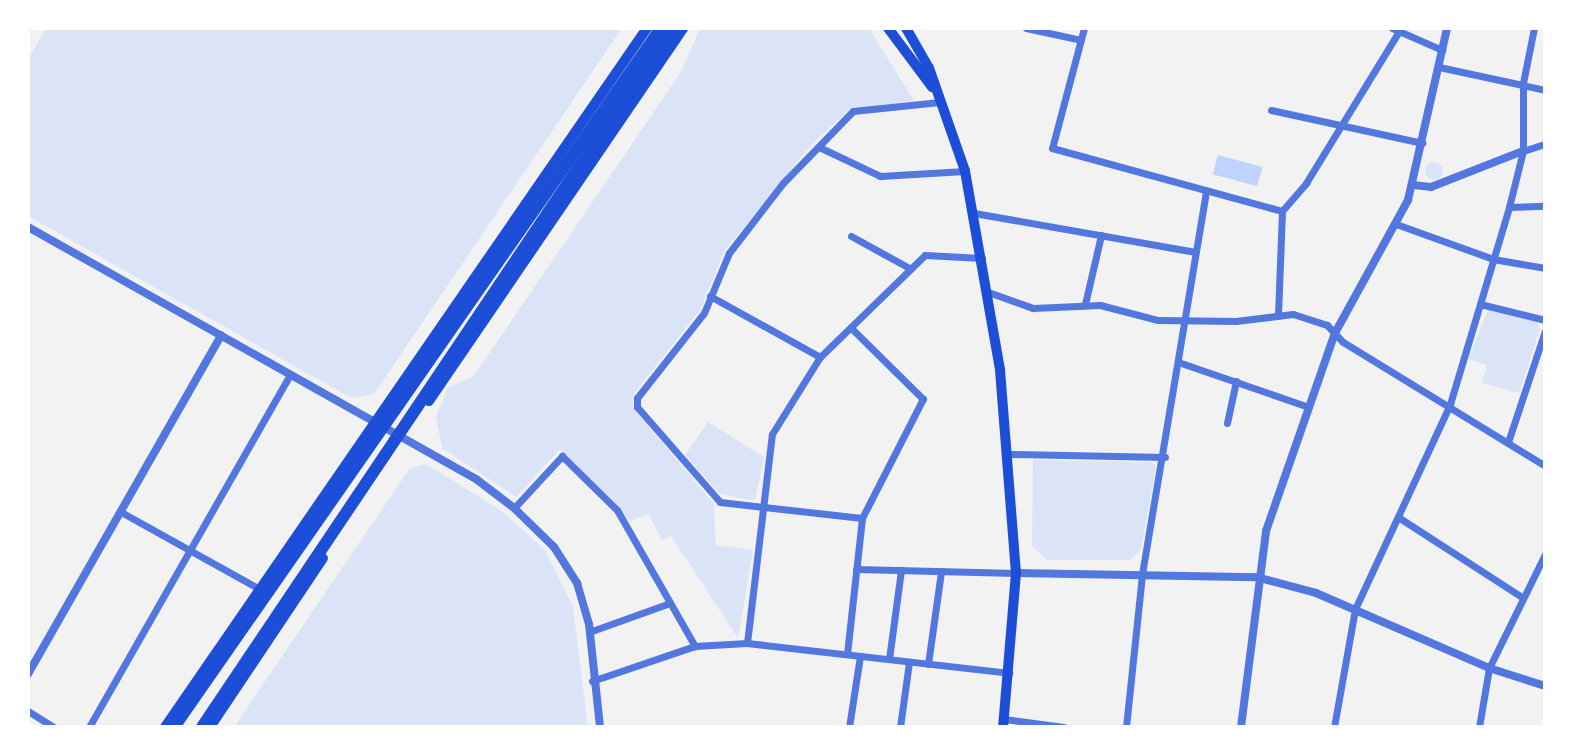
<!DOCTYPE html>
<html>
<head>
<meta charset="utf-8">
<style>
  body { margin:0 }
  #map { position:relative; width:1573px; height:755px; overflow:hidden; background:#f2f2f2; font-family:Karla,sans-serif }
  div>[style] { position:absolute }
  .green>* { inset:0; background:#dbe4f7 }
  .round { border-radius:50% }
  .water>* { inset:0; background:#bfd3fe; transform-origin:0 0 }
  .minor>* { height:7px; margin:-3.5px; padding:0 3.5px; transform-origin:3.5px; border-radius:3.5px; background:#5277de }
  .tertiary>* { height:8px; margin:-4px; padding:0 4px; transform-origin:4px; border-radius:4px; background:#5277de }
  .secondary>* { height:10px; margin:-5px; padding:0 5px; transform-origin:5px; border-radius:5px; background:#1d4ed8 }
  .motorway>* { height:12px; margin:-6px; padding:0 6px; transform-origin:6px; border-radius:6px; background:#1d4ed8 }
  span { translate:-50% -50%; white-space:nowrap; text-align:center; line-height:1.15; -webkit-text-stroke:5px #fff; paint-order:stroke }
  .frame { position:absolute; inset:0; border:30px solid #fff; pointer-events:none }
</style>
</head>
<body>
<div id="map">
  <div class="green">
    <div style="clip-path:polygon(46px 28px,622px 28px,374px 394px,351px 398px,28px 216px,28px 59px)"></div>
    <div style="clip-path:polygon(700px 28px,869px 28px,914px 101px,849px 110px,814px 142px,725px 250px,700px 310px,633px 395px,633px 408px,714px 504px,716px 545px,753px 550px,738px 638px,671px 536px,662px 540px,648px 514px,630px 521px,560px 449px,516px 497px,442px 448px,436px 417px,448px 387px,473px 377px,681px 72px)"></div>
    <div class="round" style="left:1425px;top:162px;width:18px;height:18px"></div>
    <div style="clip-path:polygon(1488px 310px,1537px 322px,1540px 329px,1519px 393px,1482px 383px,1487px 365px,1468px 359px)"></div>
    <div style="clip-path:polygon(708px 422px,764px 457px,755px 501px,720px 494px,685px 455px)"></div>
    <div style="clip-path:polygon(1033px 460px,1151px 462px,1156px 466px,1141px 550px,1130px 560px,1047px 560px,1032px 546px)"></div>
    <div style="clip-path:polygon(426px 464px,502px 511px,545px 550px,573px 607px,588px 727px,234px 727px,410px 468px)"></div>
  </div>
  <div class="water">
    <div style="left:1218px;top:155px;width:46px;height:20px;rotate:15deg"></div>
  </div>
  <div class="minor">
    <div style="left:1026px;top:28px;width:56px;rotate:12.3deg"></div>
    <div style="left:1084px;top:28px;width:124px;rotate:104.9deg"></div>
    <div style="left:1052px;top:148px;width:238px;rotate:15.3deg"></div>
    <div style="left:1282px;top:211px;width:105px;rotate:92.2deg"></div>
    <div style="left:1392px;top:28px;width:55px;rotate:23.7deg"></div>
    <div style="left:1439px;top:67px;width:108px;rotate:12.2deg"></div>
    <div style="left:1271px;top:110px;width:155px;rotate:12.3deg"></div>
    <div style="left:819px;top:147px;width:68px;rotate:25.4deg"></div>
    <div style="left:880px;top:176px;width:85px;rotate:-3.4deg"></div>
    <div style="left:1523px;top:151px;width:23px;rotate:-18deg"></div>
    <div style="left:1509px;top:207px;width:36px;rotate:-2deg"></div>
    <div style="left:1282px;top:211px;width:37px;rotate:-49deg"></div>
    <div style="left:1306px;top:183px;width:176px;rotate:-58.5deg"></div>
    <div style="left:974px;top:213px;width:225px;rotate:10deg"></div>
    <div style="left:1396px;top:224px;width:103px;rotate:19.8deg"></div>
    <div style="left:1493px;top:259px;width:53px;rotate:9.8deg"></div>
    <div style="left:851px;top:236px;width:68px;rotate:28.8deg"></div>
    <div style="left:988px;top:292px;width:48px;rotate:19.6deg"></div>
    <div style="left:1033px;top:308px;width:67px;rotate:-2.6deg"></div>
    <div style="left:1100px;top:305px;width:60px;rotate:14.5deg"></div>
    <div style="left:1158px;top:320px;width:78px;rotate:0.7deg"></div>
    <div style="left:1236px;top:321px;width:57px;rotate:-7deg"></div>
    <div style="left:1293px;top:314px;width:36px;rotate:18deg"></div>
    <div style="left:1327px;top:325px;width:23px;rotate:47deg"></div>
    <div style="left:1343px;top:342px;width:237px;rotate:31.5deg"></div>
    <div style="left:710px;top:296px;width:126px;rotate:29deg"></div>
    <div style="left:1085px;top:304px;width:71px;rotate:-76.9deg"></div>
    <div style="left:1480px;top:304px;width:67px;rotate:13.8deg"></div>
    <div style="left:1181px;top:363px;width:135px;rotate:19deg"></div>
    <div style="left:1227px;top:423px;width:43px;rotate:-77.9deg"></div>
    <div style="left:1508px;top:442px;width:117px;rotate:-71.6deg"></div>
    <div style="left:1011px;top:454px;width:154px;rotate:1.1deg"></div>
    <div style="left:514px;top:508px;width:71px;rotate:-47.3deg"></div>
    <div style="left:562px;top:456px;width:77px;rotate:44.5deg"></div>
    <div style="left:617px;top:510px;width:157px;rotate:60.2deg"></div>
    <div style="left:121px;top:512px;width:160px;rotate:29.1deg"></div>
    <div style="left:1398px;top:517px;width:149px;rotate:32.9deg"></div>
    <div style="left:862px;top:518px;width:143px;rotate:-173.6deg"></div>
    <div style="left:720px;top:502px;width:126px;rotate:-131.1deg"></div>
    <div style="left:637px;top:407px;width:9px;rotate:-90deg"></div>
    <div style="left:637px;top:398px;width:108px;rotate:-51.8deg"></div>
    <div style="left:704px;top:313px;width:65px;rotate:-67.4deg"></div>
    <div style="left:729px;top:253px;width:88px;rotate:-52.4deg"></div>
    <div style="left:783px;top:183px;width:100px;rotate:-45.8deg"></div>
    <div style="left:853px;top:111px;width:87px;rotate:-5.9deg"></div>
    <div style="left:856px;top:569px;width:160px;rotate:1.4deg"></div>
    <div style="left:589px;top:632px;width:86px;rotate:-19.7deg"></div>
    <div style="left:747px;top:643px;width:210px;rotate:-83.2deg"></div>
    <div style="left:772px;top:434px;width:91px;rotate:-58.1deg"></div>
    <div style="left:820px;top:357px;width:146px;rotate:-44.2deg"></div>
    <div style="left:925px;top:255px;width:57px;rotate:3deg"></div>
    <div style="left:847px;top:654px;width:137px;rotate:-83.7deg"></div>
    <div style="left:862px;top:518px;width:134px;rotate:-62.9deg"></div>
    <div style="left:923px;top:399px;width:101px;rotate:-135.4deg"></div>
    <div style="left:889px;top:659px;width:90px;rotate:-82.3deg"></div>
    <div style="left:928px;top:664px;width:94px;rotate:-82deg"></div>
    <div style="left:592px;top:681px;width:109px;rotate:-18.8deg"></div>
    <div style="left:695px;top:646px;width:52px;rotate:-3.3deg"></div>
    <div style="left:747px;top:643px;width:264px;rotate:6.5deg"></div>
    <div style="left:28px;top:711px;width:31px;rotate:32deg"></div>
    <div style="left:1004px;top:719px;width:60px;rotate:7.7deg"></div>
    <div style="left:89px;top:727px;width:405px;rotate:-60.3deg"></div>
    <div style="left:849px;top:727px;width:72px;rotate:-81.2deg"></div>
    <div style="left:900px;top:727px;width:66px;rotate:-82.1deg"></div>
    <div style="left:1126px;top:727px;width:154px;rotate:-84deg"></div>
    <div style="left:1142px;top:574px;width:389px;rotate:-80.5deg"></div>
    <div style="left:1334px;top:727px;width:120px;rotate:-79.9deg"></div>
    <div style="left:1355px;top:609px;width:226px;rotate:-65.1deg"></div>
    <div style="left:1450px;top:404px;width:206px;rotate:-73.3deg"></div>
    <div style="left:1509px;top:207px;width:58px;rotate:-76deg"></div>
    <div style="left:1523px;top:151px;width:68px;rotate:-90deg"></div>
    <div style="left:1523px;top:83px;width:56px;rotate:-78.7deg"></div>
    <div style="left:1479px;top:727px;width:60px;rotate:-80.4deg"></div>
    <div style="left:1489px;top:668px;width:127px;rotate:-63.8deg"></div>
  </div>
  <div class="tertiary">
    <div style="left:1413px;top:185px;width:18px;rotate:6deg"></div>
    <div style="left:1431px;top:187px;width:99px;rotate:-21.4deg"></div>
    <div style="left:28px;top:227px;width:514px;rotate:29.36deg"></div>
    <div style="left:476px;top:479px;width:48px;rotate:37.3deg"></div>
    <div style="left:514px;top:508px;width:56px;rotate:44.3deg"></div>
    <div style="left:554px;top:547px;width:43px;rotate:57.4deg"></div>
    <div style="left:577px;top:583px;width:43px;rotate:73.7deg"></div>
    <div style="left:589px;top:624px;width:104px;rotate:83.9deg"></div>
    <div style="left:1016px;top:573px;width:240px;rotate:1deg"></div>
    <div style="left:1256px;top:577px;width:62px;rotate:14.9deg"></div>
    <div style="left:1316px;top:593px;width:189px;rotate:23.4deg"></div>
    <div style="left:1489px;top:668px;width:59px;rotate:17.8deg"></div>
    <div style="left:28px;top:674px;width:390px;rotate:-60.3deg"></div>
    <div style="left:1241px;top:727px;width:198px;rotate:-82.7deg"></div>
    <div style="left:1266px;top:531px;width:210px;rotate:-70.8deg"></div>
    <div style="left:1335px;top:333px;width:152px;rotate:-61.2deg"></div>
    <div style="left:1408px;top:200px;width:176px;rotate:-77.2deg"></div>
  </div>
  <div class="secondary">
    <div style="left:888px;top:28px;width:74px;rotate:53.3deg"></div>
    <div style="left:906px;top:28px;width:46px;rotate:60.1deg"></div>
    <div style="left:929px;top:68px;width:109px;rotate:70.7deg"></div>
    <div style="left:965px;top:171px;width:202px;rotate:80deg"></div>
    <div style="left:1000px;top:370px;width:204px;rotate:85.5deg"></div>
    <div style="left:1016px;top:573px;width:155px;rotate:94.8deg"></div>
    <div style="left:429px;top:401px;width:451px;rotate:-55.7deg"></div>
    <div style="left:165px;top:727px;width:849px;rotate:-55.41deg"></div>
    <div style="left:210px;top:727px;width:203px;rotate:-56.2deg"></div>
  </div>
  <div class="motorway">
    <div style="left:174px;top:727px;width:852px;rotate:-55.13deg"></div>
    <div style="left:202px;top:727px;width:842px;rotate:-56.08deg"></div>
  </div>
  <div class="frame"></div>
</div>
</body>
</html>
